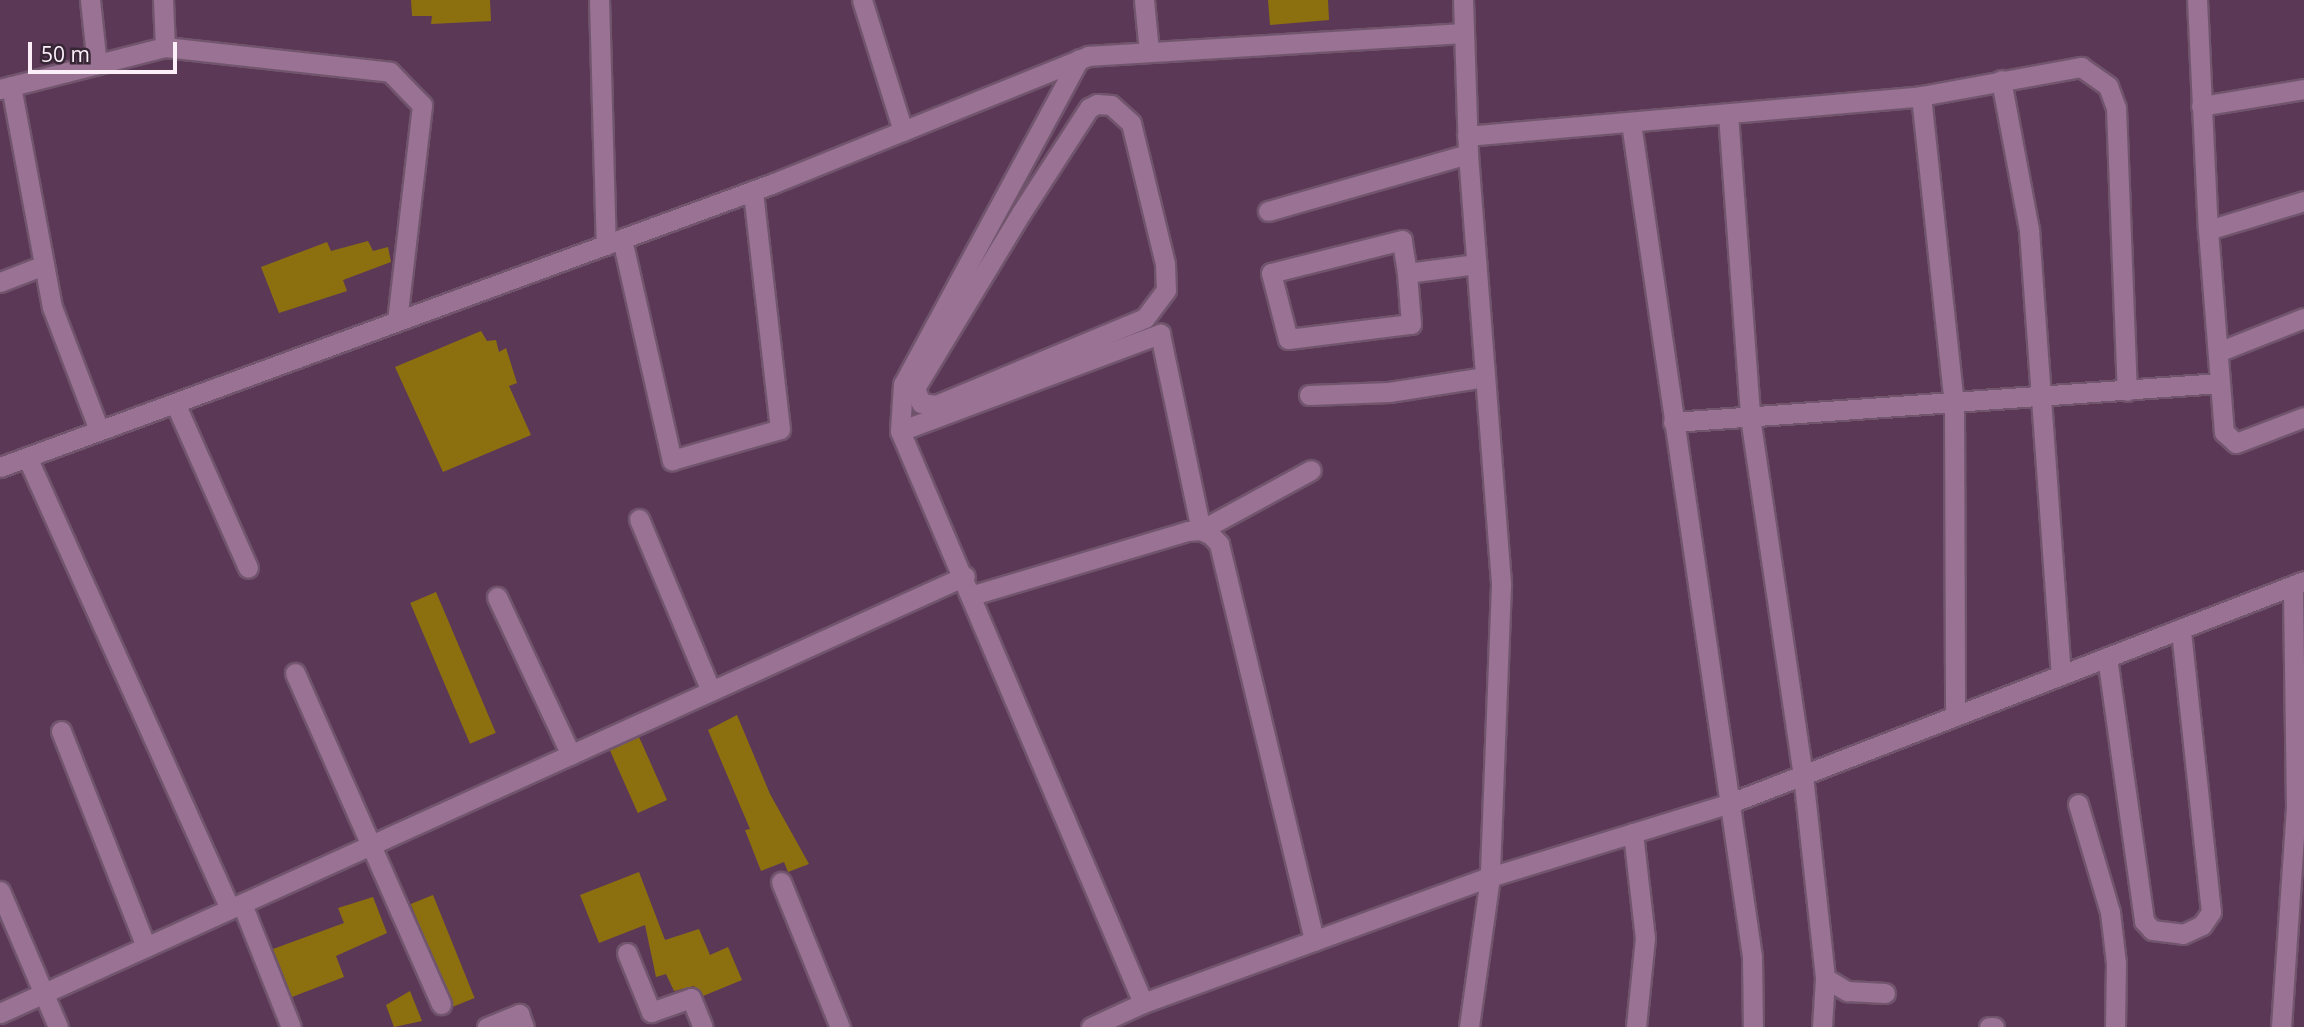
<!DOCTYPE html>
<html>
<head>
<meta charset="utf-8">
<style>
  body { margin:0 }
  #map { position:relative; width:2304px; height:1027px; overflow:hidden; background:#5c3857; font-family:"Open Sans",sans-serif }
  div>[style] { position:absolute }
  .building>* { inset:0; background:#8c700f; transform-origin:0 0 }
  .roads { filter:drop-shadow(2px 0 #71556d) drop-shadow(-2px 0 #71556d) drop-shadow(0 2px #71556d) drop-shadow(0 -2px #71556d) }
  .minor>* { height:19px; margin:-9.5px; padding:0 9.5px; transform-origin:9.5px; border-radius:9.5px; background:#997294 }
  .tertiary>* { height:19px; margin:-9.5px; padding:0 9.5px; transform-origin:9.5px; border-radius:9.5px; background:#997294 }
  span { translate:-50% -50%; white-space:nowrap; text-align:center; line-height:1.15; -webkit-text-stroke:5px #372635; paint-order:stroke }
  .scale { position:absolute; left:28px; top:42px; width:149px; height:32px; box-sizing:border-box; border:4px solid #fceffa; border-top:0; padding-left:9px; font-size:21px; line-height:24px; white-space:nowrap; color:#fceffa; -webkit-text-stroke:5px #372635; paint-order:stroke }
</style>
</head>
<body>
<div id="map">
  <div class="building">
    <div style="clip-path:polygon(411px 0,490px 0,491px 21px,431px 24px,432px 16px,412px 16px)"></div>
    <div style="clip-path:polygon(1268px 0,1328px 0,1329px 20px,1270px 25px)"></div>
    <div style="clip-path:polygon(368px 241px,373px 251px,388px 247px,391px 262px,343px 280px,347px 291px,279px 313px,261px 267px,327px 242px,331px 251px)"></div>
    <div style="clip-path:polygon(481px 331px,487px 341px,496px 340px,499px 352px,506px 348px,517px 383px,509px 386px,531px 435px,443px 472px,395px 367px)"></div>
    <div style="left:436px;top:592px;width:153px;height:28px;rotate:67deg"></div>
    <div style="clip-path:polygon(737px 715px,770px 794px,809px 864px,788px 872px,784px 862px,761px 871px,745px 830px,750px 829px,708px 730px)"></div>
    <div style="left:639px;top:737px;width:69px;height:32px;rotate:66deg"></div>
    <div style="clip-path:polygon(639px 872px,665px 940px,699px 929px,710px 955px,728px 947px,742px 980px,703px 996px,694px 986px,674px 991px,666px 974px,656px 977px,645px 925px,599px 943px,580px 895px)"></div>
    <div style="left:433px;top:895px;width:111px;height:24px;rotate:68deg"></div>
    <div style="clip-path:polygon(373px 897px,387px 933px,336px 956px,344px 977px,292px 997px,273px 949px,344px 923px,338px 908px)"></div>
    <div style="clip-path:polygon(410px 991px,422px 1021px,394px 1027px,386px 1005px)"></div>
  </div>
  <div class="roads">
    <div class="minor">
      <div style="left:90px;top:0;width:65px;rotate:83.9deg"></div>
      <div style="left:163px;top:0;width:47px;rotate:87.6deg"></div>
      <div style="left:599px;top:0;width:245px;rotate:88.4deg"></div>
      <div style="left:862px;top:0;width:137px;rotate:72.6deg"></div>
      <div style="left:1144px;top:0;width:52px;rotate:84.5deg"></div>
      <div style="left:2197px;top:0;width:230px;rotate:87.3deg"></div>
      <div style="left:2208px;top:230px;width:203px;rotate:85.5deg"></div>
      <div style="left:2224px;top:432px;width:16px;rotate:43deg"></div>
      <div style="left:2236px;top:443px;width:73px;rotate:-20.9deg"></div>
      <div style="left:1079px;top:59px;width:370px;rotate:118.4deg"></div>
      <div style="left:903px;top:384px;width:47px;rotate:93.7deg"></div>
      <div style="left:900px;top:431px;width:621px;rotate:66.98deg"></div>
      <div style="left:2001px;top:80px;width:153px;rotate:79.4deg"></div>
      <div style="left:2029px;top:230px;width:446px;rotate:85.9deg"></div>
      <div style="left:11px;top:86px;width:225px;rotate:79.5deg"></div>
      <div style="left:52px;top:307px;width:132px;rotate:69.1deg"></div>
      <div style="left:0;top:89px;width:170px;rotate:-14.3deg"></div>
      <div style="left:165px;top:47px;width:226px;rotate:6.3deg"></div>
      <div style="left:390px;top:72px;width:46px;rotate:45.9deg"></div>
      <div style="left:422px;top:105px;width:217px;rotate:96.6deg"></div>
      <div style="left:1921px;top:96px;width:310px;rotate:83.9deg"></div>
      <div style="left:1954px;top:404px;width:312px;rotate:89.8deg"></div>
      <div style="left:1097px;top:104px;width:14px;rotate:4deg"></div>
      <div style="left:1111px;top:105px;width:27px;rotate:42deg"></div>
      <div style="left:1131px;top:123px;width:145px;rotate:76.4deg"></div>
      <div style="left:1165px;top:264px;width:26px;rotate:88deg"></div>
      <div style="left:1166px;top:290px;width:35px;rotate:127deg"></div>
      <div style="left:1145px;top:318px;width:226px;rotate:157.4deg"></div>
      <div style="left:936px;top:405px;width:15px;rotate:-172deg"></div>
      <div style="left:921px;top:403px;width:16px;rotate:-112deg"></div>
      <div style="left:915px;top:388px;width:205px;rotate:-58.8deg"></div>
      <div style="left:1021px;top:213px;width:125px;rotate:-57.1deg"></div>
      <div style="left:1089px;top:108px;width:9px;rotate:-27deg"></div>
      <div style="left:2201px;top:106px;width:104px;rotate:-9.4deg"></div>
      <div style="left:1728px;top:114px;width:304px;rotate:85.8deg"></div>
      <div style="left:1750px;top:417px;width:362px;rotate:81.6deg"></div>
      <div style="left:1803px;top:775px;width:204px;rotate:83.8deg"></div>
      <div style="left:1825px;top:978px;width:26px;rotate:31deg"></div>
      <div style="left:1847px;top:991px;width:38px;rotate:3deg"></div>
      <div style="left:1631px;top:123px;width:843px;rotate:81.74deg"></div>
      <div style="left:1752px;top:957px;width:70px;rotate:89.2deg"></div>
      <div style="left:1467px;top:136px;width:456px;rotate:-5deg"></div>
      <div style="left:1921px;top:96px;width:163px;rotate:-10.3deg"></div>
      <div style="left:2081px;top:67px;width:33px;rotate:35deg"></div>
      <div style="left:2108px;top:86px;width:23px;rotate:70deg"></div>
      <div style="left:2116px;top:108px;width:283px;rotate:87.8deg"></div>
      <div style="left:1268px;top:211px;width:208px;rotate:-15.9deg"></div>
      <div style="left:2208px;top:230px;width:100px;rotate:-16.8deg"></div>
      <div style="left:622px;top:239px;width:227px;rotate:77.3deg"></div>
      <div style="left:672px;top:460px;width:112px;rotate:-16deg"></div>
      <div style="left:780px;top:429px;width:240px;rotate:-96.5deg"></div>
      <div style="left:1407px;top:273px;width:33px;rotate:-99deg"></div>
      <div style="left:1402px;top:240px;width:135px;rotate:165.9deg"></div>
      <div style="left:1271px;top:273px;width:68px;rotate:75.6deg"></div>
      <div style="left:1288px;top:339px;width:124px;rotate:-7deg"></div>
      <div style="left:1411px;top:324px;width:51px;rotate:-94.5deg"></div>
      <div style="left:1407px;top:273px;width:70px;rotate:-7.4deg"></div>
      <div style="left:0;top:282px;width:47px;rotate:-21.1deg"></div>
      <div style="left:2218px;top:352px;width:92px;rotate:-21.6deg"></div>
      <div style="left:1309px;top:395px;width:80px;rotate:-2.1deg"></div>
      <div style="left:1389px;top:392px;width:97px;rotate:-8.9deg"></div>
      <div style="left:175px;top:403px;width:180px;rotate:66.1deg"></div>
      <div style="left:1673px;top:422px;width:548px;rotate:-4.08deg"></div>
      <div style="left:900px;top:431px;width:278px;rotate:-20.5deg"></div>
      <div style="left:1160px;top:334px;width:200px;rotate:78.2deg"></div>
      <div style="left:1201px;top:530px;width:125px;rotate:-28.6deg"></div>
      <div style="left:27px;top:457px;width:495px;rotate:65.8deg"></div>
      <div style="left:639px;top:519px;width:186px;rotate:67.3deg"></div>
      <div style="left:973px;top:595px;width:224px;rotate:-16.6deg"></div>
      <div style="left:1188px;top:531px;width:13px;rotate:-4deg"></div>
      <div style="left:1201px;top:530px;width:11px;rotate:27deg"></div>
      <div style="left:1211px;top:535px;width:12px;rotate:48deg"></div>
      <div style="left:1219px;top:544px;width:408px;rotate:76.5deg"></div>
      <div style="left:497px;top:597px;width:174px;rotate:64.9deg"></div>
      <div style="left:2107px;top:657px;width:267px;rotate:82deg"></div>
      <div style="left:2144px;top:921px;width:12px;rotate:48deg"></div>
      <div style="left:2152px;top:930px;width:31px;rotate:7deg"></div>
      <div style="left:2183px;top:934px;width:21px;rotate:-25deg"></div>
      <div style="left:2202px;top:925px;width:16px;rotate:-55deg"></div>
      <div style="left:2211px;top:912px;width:285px;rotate:-96.1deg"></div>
      <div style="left:295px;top:673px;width:362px;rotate:66.2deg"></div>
      <div style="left:61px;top:731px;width:232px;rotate:68.5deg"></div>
      <div style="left:2078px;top:804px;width:113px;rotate:73.5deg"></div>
      <div style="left:2110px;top:912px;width:51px;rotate:83.3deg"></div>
      <div style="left:2116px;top:963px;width:64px;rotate:90.9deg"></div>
      <div style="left:1633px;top:833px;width:106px;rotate:83.5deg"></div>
      <div style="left:1645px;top:938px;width:89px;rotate:95.8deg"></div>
      <div style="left:781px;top:882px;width:157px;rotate:67.9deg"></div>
      <div style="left:0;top:891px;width:148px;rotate:66.9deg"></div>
      <div style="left:242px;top:904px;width:132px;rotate:68.3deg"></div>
      <div style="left:627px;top:953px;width:64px;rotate:67.9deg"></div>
      <div style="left:651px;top:1012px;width:42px;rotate:-19.3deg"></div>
      <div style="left:691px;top:998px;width:31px;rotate:68deg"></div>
      <div style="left:0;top:1013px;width:1059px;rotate:-24.36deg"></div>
      <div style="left:487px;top:1027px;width:35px;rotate:-22deg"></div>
      <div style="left:519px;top:1014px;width:14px;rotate:69deg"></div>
      <div style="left:1091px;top:1027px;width:57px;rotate:-24.8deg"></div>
      <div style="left:1143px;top:1003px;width:369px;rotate:-20deg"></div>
      <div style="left:1822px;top:1027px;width:49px;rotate:-86.5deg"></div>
      <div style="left:1989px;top:1027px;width:5px"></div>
      <div style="left:2281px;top:1027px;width:220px;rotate:-86.1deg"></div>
      <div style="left:2296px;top:808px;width:222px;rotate:-90.8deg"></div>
    </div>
    <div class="tertiary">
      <div style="left:1463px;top:0;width:154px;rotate:88.1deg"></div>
      <div style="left:1468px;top:154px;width:432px;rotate:85.6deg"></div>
      <div style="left:1501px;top:585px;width:292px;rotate:92.2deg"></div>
      <div style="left:1490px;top:877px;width:151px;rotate:98deg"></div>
      <div style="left:0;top:467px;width:824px;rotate:-20.15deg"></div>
      <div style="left:774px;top:183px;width:339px;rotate:-22deg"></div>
      <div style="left:1088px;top:56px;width:375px;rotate:-3.5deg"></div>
      <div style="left:1490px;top:877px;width:249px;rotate:-17.1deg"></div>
      <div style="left:1728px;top:804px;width:618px;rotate:-21.16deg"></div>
    </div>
  </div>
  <div class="scale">50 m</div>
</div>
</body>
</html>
